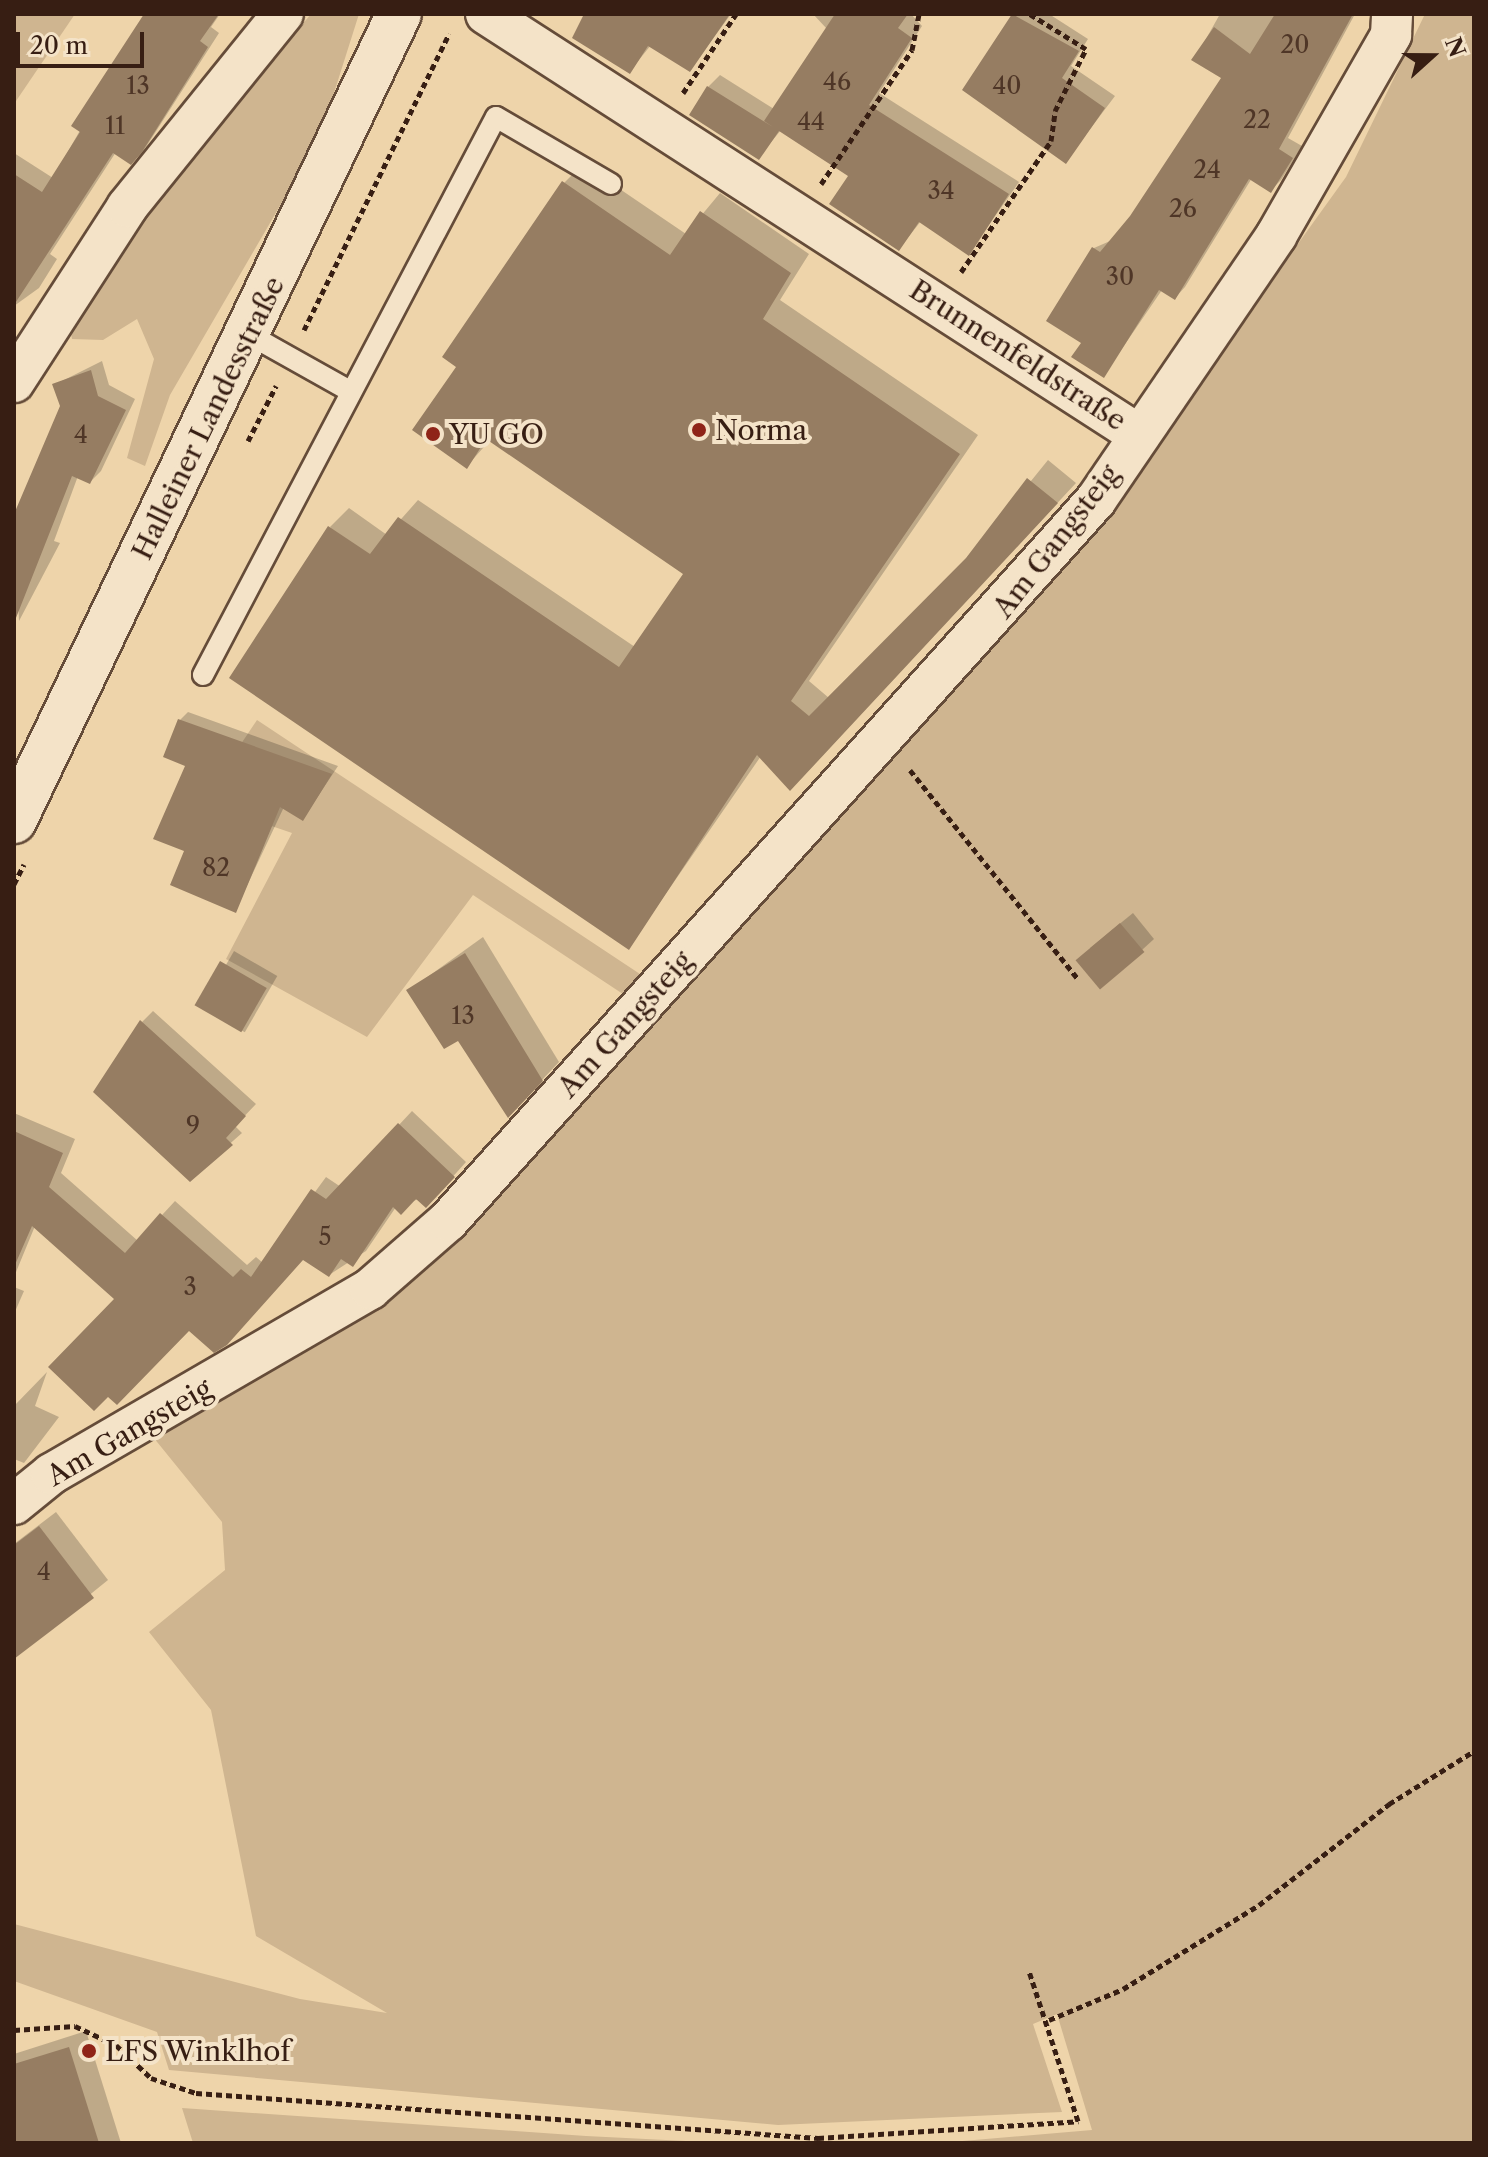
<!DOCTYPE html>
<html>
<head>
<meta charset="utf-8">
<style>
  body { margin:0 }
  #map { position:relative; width:1488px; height:2157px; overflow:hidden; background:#eed4aa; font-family:"Libre Caslon Text",serif }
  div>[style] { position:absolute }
  .green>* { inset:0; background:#cfb590 }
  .shadow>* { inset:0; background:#0003; transform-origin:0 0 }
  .building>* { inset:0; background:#967d62; transform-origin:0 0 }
  .path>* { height:5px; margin-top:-2.5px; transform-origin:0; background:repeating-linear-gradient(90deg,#371e13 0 6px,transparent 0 10px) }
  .roads { filter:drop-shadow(2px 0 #654c39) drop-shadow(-2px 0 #654c39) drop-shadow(0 2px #654c39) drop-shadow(0 -2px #654c39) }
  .lane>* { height:20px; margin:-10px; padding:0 10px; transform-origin:10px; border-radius:10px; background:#f4e3c8 }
  .street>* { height:40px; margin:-20px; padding:0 20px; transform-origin:20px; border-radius:20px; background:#f4e3c8 }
  .secondary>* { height:44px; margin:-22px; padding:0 22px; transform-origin:22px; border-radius:22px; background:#f4e3c8 }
  .dots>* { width:22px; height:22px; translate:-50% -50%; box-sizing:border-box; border:4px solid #f4e3c8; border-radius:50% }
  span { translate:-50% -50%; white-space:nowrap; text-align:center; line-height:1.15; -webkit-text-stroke:8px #f4e3c8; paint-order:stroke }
  .number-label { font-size:24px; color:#4f3627 }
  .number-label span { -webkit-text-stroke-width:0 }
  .street-label { font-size:28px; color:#371e13 }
  .poi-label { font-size:28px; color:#371e13 }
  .left { translate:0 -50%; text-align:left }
  .frame { position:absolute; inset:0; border:16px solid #371e13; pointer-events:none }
  .north { position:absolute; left:1392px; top:16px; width:80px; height:80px; -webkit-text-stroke:6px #f4e3c8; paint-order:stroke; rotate:69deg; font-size:22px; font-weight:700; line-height:32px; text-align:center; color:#371e13 }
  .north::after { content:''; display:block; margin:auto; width:28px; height:36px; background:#371e13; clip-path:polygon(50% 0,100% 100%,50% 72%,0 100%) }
  .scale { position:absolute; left:16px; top:32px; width:128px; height:36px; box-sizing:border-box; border:4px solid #371e13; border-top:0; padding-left:10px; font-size:24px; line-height:28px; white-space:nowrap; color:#371e13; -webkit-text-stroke:6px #f4e3c8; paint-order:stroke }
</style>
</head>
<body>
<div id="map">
  <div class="green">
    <div style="clip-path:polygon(14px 14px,75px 14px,14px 104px)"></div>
    <div style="clip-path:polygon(311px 14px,359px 14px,320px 137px,170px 395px,145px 466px,127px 458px,154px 359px,137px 319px,103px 340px,72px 339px,69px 324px,151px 204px)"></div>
    <div style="clip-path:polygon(1425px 14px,1474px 14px,1474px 2143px,939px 2143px,1092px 2130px,1057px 2014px,1033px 2024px,1062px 2112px,778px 2125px,169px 2070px,157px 2032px,14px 1981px,14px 1924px,300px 1999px,387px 2013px,256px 1936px,211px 1710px,149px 1632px,225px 1570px,222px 1522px,149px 1432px,377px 1301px,882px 755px,1004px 636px,1149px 451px,1346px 177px)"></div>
    <div style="clip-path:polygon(257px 720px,649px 980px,632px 1000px,473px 895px,367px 1037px,226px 959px,292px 833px,202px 802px)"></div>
    <div style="clip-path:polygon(182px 2108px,586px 2136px,726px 2143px,193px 2143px)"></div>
  </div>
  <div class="shadow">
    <div style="clip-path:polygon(146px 14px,220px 14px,211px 27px,219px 33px,144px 150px,131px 163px,116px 152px,50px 254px,57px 259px,39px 288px,14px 306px,14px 153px,53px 178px)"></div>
    <div style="clip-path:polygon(587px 14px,731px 14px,690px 70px,651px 45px,630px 71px)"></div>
    <div style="clip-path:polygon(813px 14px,911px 14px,922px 26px,879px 93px,1019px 182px,969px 253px,921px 221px,899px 249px,850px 176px,781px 130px,759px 157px,708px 87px,720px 75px,774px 109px,827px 29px)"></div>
    <div style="clip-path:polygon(1014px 14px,1049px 14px,1088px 39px,1071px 66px,1115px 96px,1066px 161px,965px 89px)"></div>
    <div style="clip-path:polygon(1220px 14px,1355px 14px,1288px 138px,1302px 146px,1281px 180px,1271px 190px,1252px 178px,1185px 287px,1175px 298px,1162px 290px,1104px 375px,1094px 248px,1110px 241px,1242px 82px,1198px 53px)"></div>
    <div style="clip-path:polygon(583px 164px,686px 234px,720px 193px,809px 254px,780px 300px,978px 435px,809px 681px,829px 698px,968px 559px,1048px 460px,1076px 483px,809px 770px,761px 756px,629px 947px,330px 527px,349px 508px,387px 535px,418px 500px,635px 647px,686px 573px,491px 439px,467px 466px,459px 366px,564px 183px)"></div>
    <div style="clip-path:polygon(102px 361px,109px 385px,135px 399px,101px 471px,90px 482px,78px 476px,54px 541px,60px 543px,19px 621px,14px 516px,62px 406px,54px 385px)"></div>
    <div style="clip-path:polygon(188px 712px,338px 766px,303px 819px,284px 807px,235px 911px,187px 850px,188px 764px,180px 720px)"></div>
    <div style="clip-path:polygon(1133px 913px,1154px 939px,1142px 950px,1090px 948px)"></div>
    <div style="clip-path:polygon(483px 937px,559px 1062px,525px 1098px,408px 991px)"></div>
    <div style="left:234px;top:951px;width:50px;height:65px;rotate:30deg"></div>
    <div style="clip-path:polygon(153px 1011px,256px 1104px,235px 1126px,242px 1133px,190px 1179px,142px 1022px)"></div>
    <div style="clip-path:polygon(412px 1111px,466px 1162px,439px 1192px,396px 1207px,366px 1251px,329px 1275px,303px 1257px,189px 1328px,35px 1226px,14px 1277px,14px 1113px,75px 1139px,61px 1173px,138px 1241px,175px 1201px,247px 1265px,256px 1257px,263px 1263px,326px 1177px,341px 1187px)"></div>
    <div style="clip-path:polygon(14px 1287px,24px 1291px,14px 1314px)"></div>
    <div style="clip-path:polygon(47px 1372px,35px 1406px,59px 1417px,24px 1463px,14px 1459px,14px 1406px)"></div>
    <div style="clip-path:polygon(56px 1512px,108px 1580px,14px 1656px,14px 1544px)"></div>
    <div style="clip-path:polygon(86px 2031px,121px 2143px,14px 2143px,14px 2054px)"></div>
  </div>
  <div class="building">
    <div style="clip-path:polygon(144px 14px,219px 14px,200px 41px,208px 47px,142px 152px,131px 165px,113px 153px,14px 305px,14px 174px,42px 192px,80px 132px,71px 126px)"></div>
    <div style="clip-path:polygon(584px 14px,730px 14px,690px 72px,648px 46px,630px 74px,572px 38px)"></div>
    <div style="clip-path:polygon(835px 14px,908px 14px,898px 28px,912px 38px,869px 105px,1009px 194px,969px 256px,919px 222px,899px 251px,829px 204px,848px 176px,779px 131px,759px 160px,689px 115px,707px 86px,773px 127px,764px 121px)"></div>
    <div style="clip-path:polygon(1012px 14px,1079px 51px,1062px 78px,1105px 108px,1066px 164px,962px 90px)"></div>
    <div style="clip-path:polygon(1275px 14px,1353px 14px,1279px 149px,1293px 158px,1271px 193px,1249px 179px,1175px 300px,1159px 290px,1104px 378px,1071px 357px,1081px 343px,1046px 321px,1092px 247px,1100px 252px,1130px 216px,1221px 78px,1191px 60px,1214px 27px,1250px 54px)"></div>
    <div style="clip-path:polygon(562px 181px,670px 255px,700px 211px,791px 273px,763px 319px,960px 454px,791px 701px,809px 716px,966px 558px,1027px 478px,1058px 503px,790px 791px,757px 755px,629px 950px,229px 678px,328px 526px,370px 554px,398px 517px,619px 667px,683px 574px,486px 439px,467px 469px,412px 430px,456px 367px,442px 357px)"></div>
    <div style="clip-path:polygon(91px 370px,98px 396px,126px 410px,90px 484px,72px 476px,14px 623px,14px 514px,60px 406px,52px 384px)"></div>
    <div style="clip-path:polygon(178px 719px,332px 774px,303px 821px,280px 807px,236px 913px,170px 885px,184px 851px,153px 839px,185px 766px,163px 757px)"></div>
    <div style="left:1120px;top:923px;width:38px;height:58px;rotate:50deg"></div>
    <div style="clip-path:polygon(465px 953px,543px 1081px,508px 1118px,458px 1041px,444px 1049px,406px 990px)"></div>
    <div style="left:220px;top:961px;width:54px;height:51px;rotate:30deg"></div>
    <div style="clip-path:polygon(140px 1020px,246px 1116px,226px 1138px,233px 1145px,190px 1182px,93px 1092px)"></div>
    <div style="clip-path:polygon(398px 1123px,455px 1177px,426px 1208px,416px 1199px,401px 1215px,393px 1207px,353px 1267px,341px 1259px,329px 1277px,303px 1260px,227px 1345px,214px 1353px,189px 1331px,117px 1405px,108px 1397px,94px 1411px,48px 1367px,114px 1299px,32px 1226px,14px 1267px,14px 1131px,63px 1153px,49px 1187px,125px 1253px,160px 1213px,233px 1277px,241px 1269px,251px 1277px,311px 1189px,326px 1199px)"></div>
    <div style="clip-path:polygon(39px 1526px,94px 1598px,14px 1659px,14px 1545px)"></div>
    <div style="clip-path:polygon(69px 2047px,99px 2143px,14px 2143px,14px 2064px)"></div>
  </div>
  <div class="path">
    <div style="left:683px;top:93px;width:95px;rotate:-56.1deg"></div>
    <div style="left:821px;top:184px;width:162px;rotate:-55.8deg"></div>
    <div style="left:912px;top:50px;width:37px;rotate:-79deg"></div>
    <div style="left:961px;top:272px;width:159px;rotate:-55.5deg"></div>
    <div style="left:1051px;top:141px;width:30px;rotate:-82deg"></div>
    <div style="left:1055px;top:111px;width:69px;rotate:-63.4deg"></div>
    <div style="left:1086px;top:49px;width:66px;rotate:-148deg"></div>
    <div style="left:304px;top:330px;width:330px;rotate:-63.9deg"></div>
    <div style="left:248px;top:441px;width:62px;rotate:-63deg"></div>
    <div style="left:910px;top:770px;width:267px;rotate:51.2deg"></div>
    <div style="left:14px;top:884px;width:22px;rotate:-63deg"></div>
    <div style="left:1049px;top:2020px;width:80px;rotate:-22.7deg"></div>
    <div style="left:1123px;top:1989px;width:160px;rotate:-31.7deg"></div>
    <div style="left:1259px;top:1905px;width:165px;rotate:-37.8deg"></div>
    <div style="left:1389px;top:1804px;width:100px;rotate:-31.9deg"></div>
    <div style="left:14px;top:2030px;width:61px;rotate:-3.8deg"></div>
    <div style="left:75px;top:2026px;width:45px;rotate:24.9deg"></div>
    <div style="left:116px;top:2045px;width:48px;rotate:43.3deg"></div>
    <div style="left:151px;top:2078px;width:47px;rotate:18.4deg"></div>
    <div style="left:196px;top:2093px;width:624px;rotate:4.14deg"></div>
    <div style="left:818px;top:2138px;width:261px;rotate:-3.7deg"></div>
    <div style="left:1078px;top:2121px;width:158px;rotate:-108.1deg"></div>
  </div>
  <div class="roads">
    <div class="lane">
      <div style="left:250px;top:335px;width:112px;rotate:29.3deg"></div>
      <div style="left:203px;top:675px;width:630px;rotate:-62.3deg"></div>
      <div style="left:496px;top:117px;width:133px;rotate:30.2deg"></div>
    </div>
    <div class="street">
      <div style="left:486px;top:14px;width:773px;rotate:32.81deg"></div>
      <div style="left:14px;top:382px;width:208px;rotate:-57.1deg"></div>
      <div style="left:127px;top:207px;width:248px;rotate:-51.1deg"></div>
      <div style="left:14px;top:1504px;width:48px;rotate:-39deg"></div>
      <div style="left:51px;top:1474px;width:369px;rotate:-30.1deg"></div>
      <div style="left:370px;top:1289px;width:103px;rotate:-41.1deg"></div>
      <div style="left:448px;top:1221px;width:969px;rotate:-48.05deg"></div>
      <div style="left:1096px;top:500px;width:320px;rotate:-55.7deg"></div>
      <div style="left:1276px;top:236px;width:232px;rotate:-60.2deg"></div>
      <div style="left:1391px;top:35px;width:21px;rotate:-87deg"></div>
    </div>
    <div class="secondary">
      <div style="left:14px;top:821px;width:894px;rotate:-64.5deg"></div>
    </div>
  </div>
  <div class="dots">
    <div style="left:699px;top:430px;background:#8f2418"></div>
    <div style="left:433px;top:434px;background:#8f2418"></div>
    <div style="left:89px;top:2051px;background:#8f2418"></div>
  </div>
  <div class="number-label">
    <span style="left:1295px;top:45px">20</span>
    <span style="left:837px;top:82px">46</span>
    <span style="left:138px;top:86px">13</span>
    <span style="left:1007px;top:86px">40</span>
    <span style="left:1257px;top:120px">22</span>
    <span style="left:811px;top:122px">44</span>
    <span style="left:115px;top:126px">11</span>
    <span style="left:1207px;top:170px">24</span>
    <span style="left:941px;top:191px">34</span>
    <span style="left:1183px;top:209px">26</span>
    <span style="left:1120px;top:277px">30</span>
    <span style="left:81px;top:435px">4</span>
    <span style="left:216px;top:868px">82</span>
    <span style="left:463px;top:1016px">13</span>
    <span style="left:193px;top:1126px">9</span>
    <span style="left:325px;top:1237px">5</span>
    <span style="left:190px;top:1287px">3</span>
    <span style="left:44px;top:1572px">4</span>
  </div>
  <div class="street-label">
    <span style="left:1018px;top:355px;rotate:33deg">Brunnenfeldstraße</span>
    <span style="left:208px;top:418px;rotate:-64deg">Halleiner Landesstraße</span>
    <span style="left:1056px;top:541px;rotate:-52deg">Am Gangsteig</span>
    <span style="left:625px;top:1024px;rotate:-48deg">Am Gangsteig</span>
    <span style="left:129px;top:1432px;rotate:-30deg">Am Gangsteig</span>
  </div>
  <div class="poi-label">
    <span class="left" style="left:715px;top:430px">Norma</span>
    <span class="left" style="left:449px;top:434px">YU GO</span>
    <span class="left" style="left:105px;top:2051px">LFS Winklhof</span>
  </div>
  <div class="frame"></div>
  <div class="north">N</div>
  <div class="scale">20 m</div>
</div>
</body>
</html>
